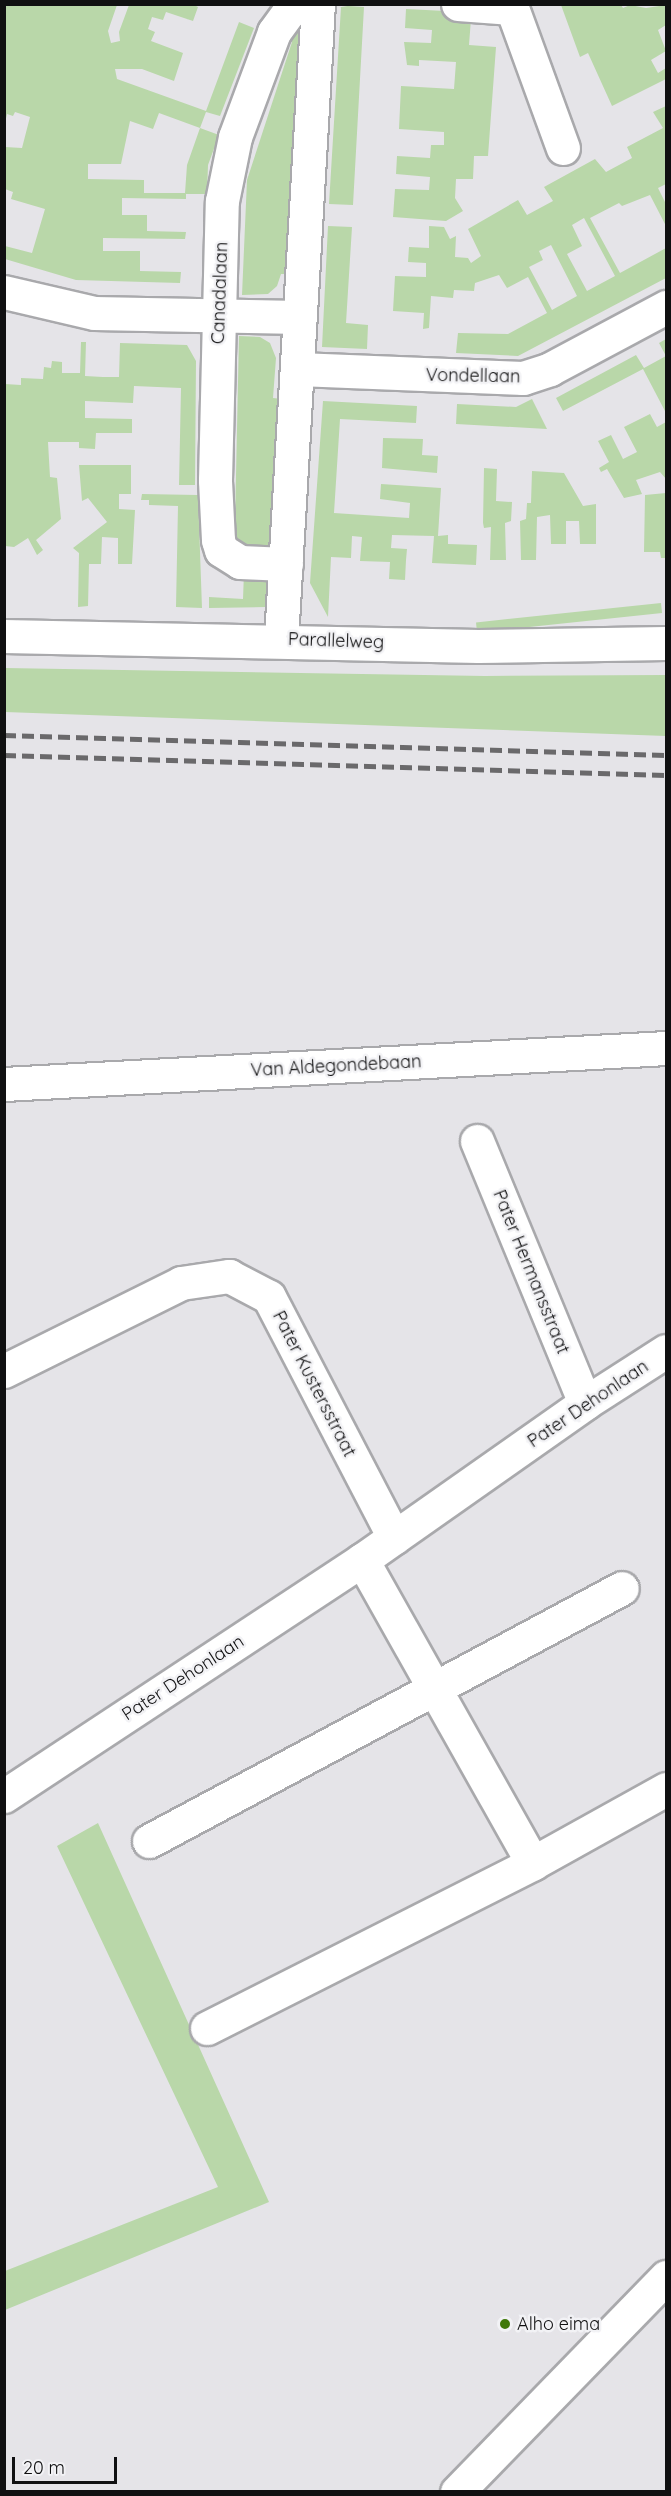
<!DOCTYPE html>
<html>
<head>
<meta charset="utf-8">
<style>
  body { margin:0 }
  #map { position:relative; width:671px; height:2496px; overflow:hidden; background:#e5e4e8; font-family:Quicksand,sans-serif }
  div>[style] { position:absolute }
  .green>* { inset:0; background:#b9d7a9; transform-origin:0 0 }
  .roads { filter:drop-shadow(2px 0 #a9a9ac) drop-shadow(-2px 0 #a9a9ac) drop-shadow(0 2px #a9a9ac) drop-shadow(0 -2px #a9a9ac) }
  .minor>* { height:33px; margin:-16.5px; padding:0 16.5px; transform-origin:16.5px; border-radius:16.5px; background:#fff }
  .rail>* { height:4.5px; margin-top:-2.25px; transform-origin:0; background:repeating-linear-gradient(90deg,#6a696b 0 12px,transparent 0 18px) }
  .dots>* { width:16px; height:16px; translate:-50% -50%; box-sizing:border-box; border:3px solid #f2f2f5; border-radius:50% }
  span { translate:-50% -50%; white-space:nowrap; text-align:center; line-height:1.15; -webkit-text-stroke:5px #f2f2f5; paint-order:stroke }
  .street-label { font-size:18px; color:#101011 }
  .poi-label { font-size:18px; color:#101011 }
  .left { translate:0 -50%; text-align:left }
  .frame { position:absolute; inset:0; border:6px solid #101011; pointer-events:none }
  .scale { position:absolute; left:12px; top:2457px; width:105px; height:27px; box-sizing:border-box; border:3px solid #101011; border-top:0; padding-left:8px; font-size:18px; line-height:21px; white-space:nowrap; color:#101011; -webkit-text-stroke:4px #f2f2f5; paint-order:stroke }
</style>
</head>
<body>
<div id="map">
  <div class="green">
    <div style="clip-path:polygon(evenodd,192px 4px,198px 7px,193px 21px,166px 12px,163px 20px,152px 17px,148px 29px,155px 32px,151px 41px,183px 53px,174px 81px,142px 69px,115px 69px,117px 79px,206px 111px,239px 22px,254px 28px,220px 116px,206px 112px,200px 128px,219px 135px,208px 165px,207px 194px,186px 194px,186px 199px,122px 198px,122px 215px,147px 215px,147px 231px,186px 232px,185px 239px,103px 238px,103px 251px,140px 251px,140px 271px,181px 272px,180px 283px,76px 280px,5px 259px,5px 246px,32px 253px,45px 209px,11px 199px,13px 192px,5px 189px,5px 147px,22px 148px,30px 117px,15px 112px,13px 116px,7px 114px,5px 123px,5px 5px,117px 5px,108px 31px,111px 43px,120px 41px,119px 32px,129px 5px,192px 4px,159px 113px,200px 128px,187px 165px,185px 193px,144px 193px,144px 180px,88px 179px,88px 164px,121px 164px,130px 121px,153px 129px,159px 113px)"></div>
    <div style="clip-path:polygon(353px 5px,349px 6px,364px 7px,353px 205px,329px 204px,341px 7px,330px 9px)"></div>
    <div style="clip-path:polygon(561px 5px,621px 5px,623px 8px,630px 5px,646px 8px,666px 5px,666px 25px,658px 30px,666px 51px,651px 60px,658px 73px,666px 68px,666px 79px,612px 106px,588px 53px,580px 57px)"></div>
    <div style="clip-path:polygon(406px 9px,465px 12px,471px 19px,469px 45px,496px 47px,488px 156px,474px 156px,473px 179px,456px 179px,455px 198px,463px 211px,446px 221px,393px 217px,395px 189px,429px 190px,430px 177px,396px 174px,397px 156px,430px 158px,431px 145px,444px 145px,444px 132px,399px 129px,401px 86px,454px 89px,456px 62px,419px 60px,419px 66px,407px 65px,404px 42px,431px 43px,432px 30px,405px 28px)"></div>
    <div style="clip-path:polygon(286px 27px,303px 28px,289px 274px,281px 274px,277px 286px,268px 294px,242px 295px,247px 180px,292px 42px,283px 38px)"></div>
    <div style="clip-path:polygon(evenodd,666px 106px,666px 184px,658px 188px,666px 204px,666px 226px,650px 195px,622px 206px,619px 203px,590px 218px,620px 273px,666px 248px,666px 278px,518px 356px,456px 353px,458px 333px,508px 334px,547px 313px,528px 277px,507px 288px,499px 275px,475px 283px,474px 291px,454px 290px,453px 298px,431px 296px,429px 328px,423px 329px,424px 313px,393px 311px,395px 276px,426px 277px,426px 263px,408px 262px,409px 247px,429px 248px,429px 226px,444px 227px,450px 239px,456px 236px,455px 257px,468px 258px,471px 263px,481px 256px,468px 229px,518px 200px,527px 215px,553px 201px,544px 187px,595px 159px,606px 172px,632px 158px,627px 147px,663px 128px,653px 112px,666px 106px,584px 218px,615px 276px,587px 291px,567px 254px,582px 246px,572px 225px,584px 218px,666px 106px,551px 245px,577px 296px,552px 310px,529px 267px,543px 260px,539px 251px,551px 245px)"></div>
    <div style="clip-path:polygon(328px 226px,352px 227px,346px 323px,368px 325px,367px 349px,322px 347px)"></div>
    <div style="clip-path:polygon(239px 336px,260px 337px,270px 343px,276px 358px,273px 398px,282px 399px,273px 546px,262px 551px,237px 545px,225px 522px,235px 522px)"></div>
    <div style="clip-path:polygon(666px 339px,666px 413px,643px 369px,563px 411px,556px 398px,636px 355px,644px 368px,666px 356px,659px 343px)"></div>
    <div style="clip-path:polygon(81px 342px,86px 342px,85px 376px,103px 377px,119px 377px,120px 343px,187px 345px,196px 361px,195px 485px,179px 485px,181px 388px,134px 386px,133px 403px,85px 401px,85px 418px,132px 419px,132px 433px,96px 433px,95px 449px,79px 448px,79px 442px,48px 442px,50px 477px,57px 478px,61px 519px,36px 540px,43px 550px,37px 555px,28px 538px,14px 547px,5px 546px,5px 384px,21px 385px,21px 378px,43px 379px,44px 367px,51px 368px,52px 361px,62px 362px,62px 373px,80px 373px)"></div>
    <div style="clip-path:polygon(532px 399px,547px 429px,456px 424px,457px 404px,516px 407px)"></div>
    <div style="clip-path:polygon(323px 401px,417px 406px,416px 423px,340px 419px,334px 513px,409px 518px,410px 503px,380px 499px,381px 484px,441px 488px,438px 536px,448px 535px,448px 544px,477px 545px,476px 565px,432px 563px,434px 536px,392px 535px,391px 548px,407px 549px,406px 560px,405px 580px,389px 579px,390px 562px,360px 561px,362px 537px,352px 536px,351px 558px,331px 557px,328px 617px,310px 583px)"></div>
    <div style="clip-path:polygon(650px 414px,657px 427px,666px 422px,666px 479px,660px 472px,636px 480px,642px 494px,624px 498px,607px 469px,601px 472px,599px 468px,609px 462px,598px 441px,611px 435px,623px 459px,637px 452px,624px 427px)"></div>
    <div style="clip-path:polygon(383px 438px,423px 439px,422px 455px,438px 456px,437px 473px,382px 468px)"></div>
    <div style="clip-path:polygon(79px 465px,131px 465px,131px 494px,119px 494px,119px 509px,135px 510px,132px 564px,118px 564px,118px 538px,102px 537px,101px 564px,89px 564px,88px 606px,78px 607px,79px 553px,73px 548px,107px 522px,88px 498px,82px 501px)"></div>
    <div style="clip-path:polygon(484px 468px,497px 469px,496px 501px,512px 502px,511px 521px,505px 523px,506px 560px,490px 560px,491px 527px,484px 528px,483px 523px)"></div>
    <div style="clip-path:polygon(532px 471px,564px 473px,583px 506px,596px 504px,596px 544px,580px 544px,579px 521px,566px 521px,566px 544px,551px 544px,550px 515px,537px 517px,536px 560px,521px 560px,520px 521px,526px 519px,527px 503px,531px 503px)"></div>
    <div style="clip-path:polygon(666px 493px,666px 558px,661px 558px,660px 552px,644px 552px,645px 495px)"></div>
    <div style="clip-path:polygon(142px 494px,198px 495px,202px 608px,176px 607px,178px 506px,149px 505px,149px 500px,141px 500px)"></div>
    <div style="clip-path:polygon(244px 572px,271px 574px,265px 607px,209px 608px,209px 597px,243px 599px)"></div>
    <div style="left:661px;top:603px;width:10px;height:186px;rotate:84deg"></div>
    <div style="clip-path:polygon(5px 668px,485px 676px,666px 675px,666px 736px,5px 712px)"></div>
    <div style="clip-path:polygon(98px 1823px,269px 2202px,5px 2310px,5px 2271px,218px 2187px,57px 1846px)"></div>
  </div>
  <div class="roads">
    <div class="minor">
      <div style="left:458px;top:4px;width:54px;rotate:4.2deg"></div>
      <div style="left:512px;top:8px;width:149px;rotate:70deg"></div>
      <div style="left:4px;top:292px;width:92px;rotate:13.1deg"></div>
      <div style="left:94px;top:313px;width:206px;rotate:1.1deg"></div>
      <div style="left:298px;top:369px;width:225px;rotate:2.3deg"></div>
      <div style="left:523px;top:378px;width:28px;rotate:-18deg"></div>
      <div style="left:550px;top:369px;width:132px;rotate:-28.1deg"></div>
      <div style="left:286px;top:564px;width:46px;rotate:-177.5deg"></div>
      <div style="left:240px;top:562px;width:22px;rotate:-148deg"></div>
      <div style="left:221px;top:550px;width:10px;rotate:-107deg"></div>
      <div style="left:218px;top:540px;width:60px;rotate:-92.9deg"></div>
      <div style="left:215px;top:480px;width:279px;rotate:-88.6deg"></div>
      <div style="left:222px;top:201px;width:65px;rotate:-78.5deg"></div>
      <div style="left:235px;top:137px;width:112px;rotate:-69.6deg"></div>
      <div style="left:274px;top:32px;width:26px;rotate:-54deg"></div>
      <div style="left:289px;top:11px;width:13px;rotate:-23deg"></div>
      <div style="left:301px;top:6px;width:17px;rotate:3deg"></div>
      <div style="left:4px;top:636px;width:474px;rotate:1.2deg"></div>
      <div style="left:478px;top:646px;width:188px;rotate:-0.9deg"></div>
      <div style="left:281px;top:639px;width:636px;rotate:-86.67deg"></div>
      <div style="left:4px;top:1084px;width:663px;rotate:-3.11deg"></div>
      <div style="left:477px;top:1141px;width:283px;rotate:67.6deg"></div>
      <div style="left:4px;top:1371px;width:198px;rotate:-26.4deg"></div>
      <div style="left:181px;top:1283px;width:49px;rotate:-8.3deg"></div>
      <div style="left:229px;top:1276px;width:45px;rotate:27.7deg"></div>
      <div style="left:269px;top:1297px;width:271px;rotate:62.5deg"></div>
      <div style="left:362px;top:1560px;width:348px;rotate:60.6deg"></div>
      <div style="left:4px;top:1796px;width:429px;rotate:-33.4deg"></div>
      <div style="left:362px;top:1560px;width:273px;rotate:-35.1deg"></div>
      <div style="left:585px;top:1403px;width:96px;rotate:-32.7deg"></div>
      <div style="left:149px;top:1841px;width:536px;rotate:-28.14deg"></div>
      <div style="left:207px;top:2028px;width:365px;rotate:-26.8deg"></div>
      <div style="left:533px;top:1863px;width:152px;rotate:-29.1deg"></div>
      <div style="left:457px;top:2492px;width:300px;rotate:-45.8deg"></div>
    </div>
  </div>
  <div class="rail">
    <div style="left:4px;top:735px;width:662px;rotate:1.73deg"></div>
    <div style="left:4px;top:755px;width:662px;rotate:1.73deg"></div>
  </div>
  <div class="dots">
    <div style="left:505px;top:2324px;background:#407809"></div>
  </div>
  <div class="street-label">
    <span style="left:220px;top:293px;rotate:-88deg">Canadalaan</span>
    <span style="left:473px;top:376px;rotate:1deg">Vondellaan</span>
    <span style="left:336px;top:641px;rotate:2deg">Parallelweg</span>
    <span style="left:336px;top:1066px;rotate:-3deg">Van Aldegondebaan</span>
    <span style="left:531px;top:1272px;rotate:68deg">Pater Hermansstraat</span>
    <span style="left:314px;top:1384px;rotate:63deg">Pater Kustersstraat</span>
    <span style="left:588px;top:1404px;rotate:-34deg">Pater Dehonlaan</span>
    <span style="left:183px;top:1678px;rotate:-33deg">Pater Dehonlaan</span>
  </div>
  <div class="poi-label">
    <span class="left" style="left:517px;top:2324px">Alho eima</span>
  </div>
  <div class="frame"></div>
  <div class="scale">20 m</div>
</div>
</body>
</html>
